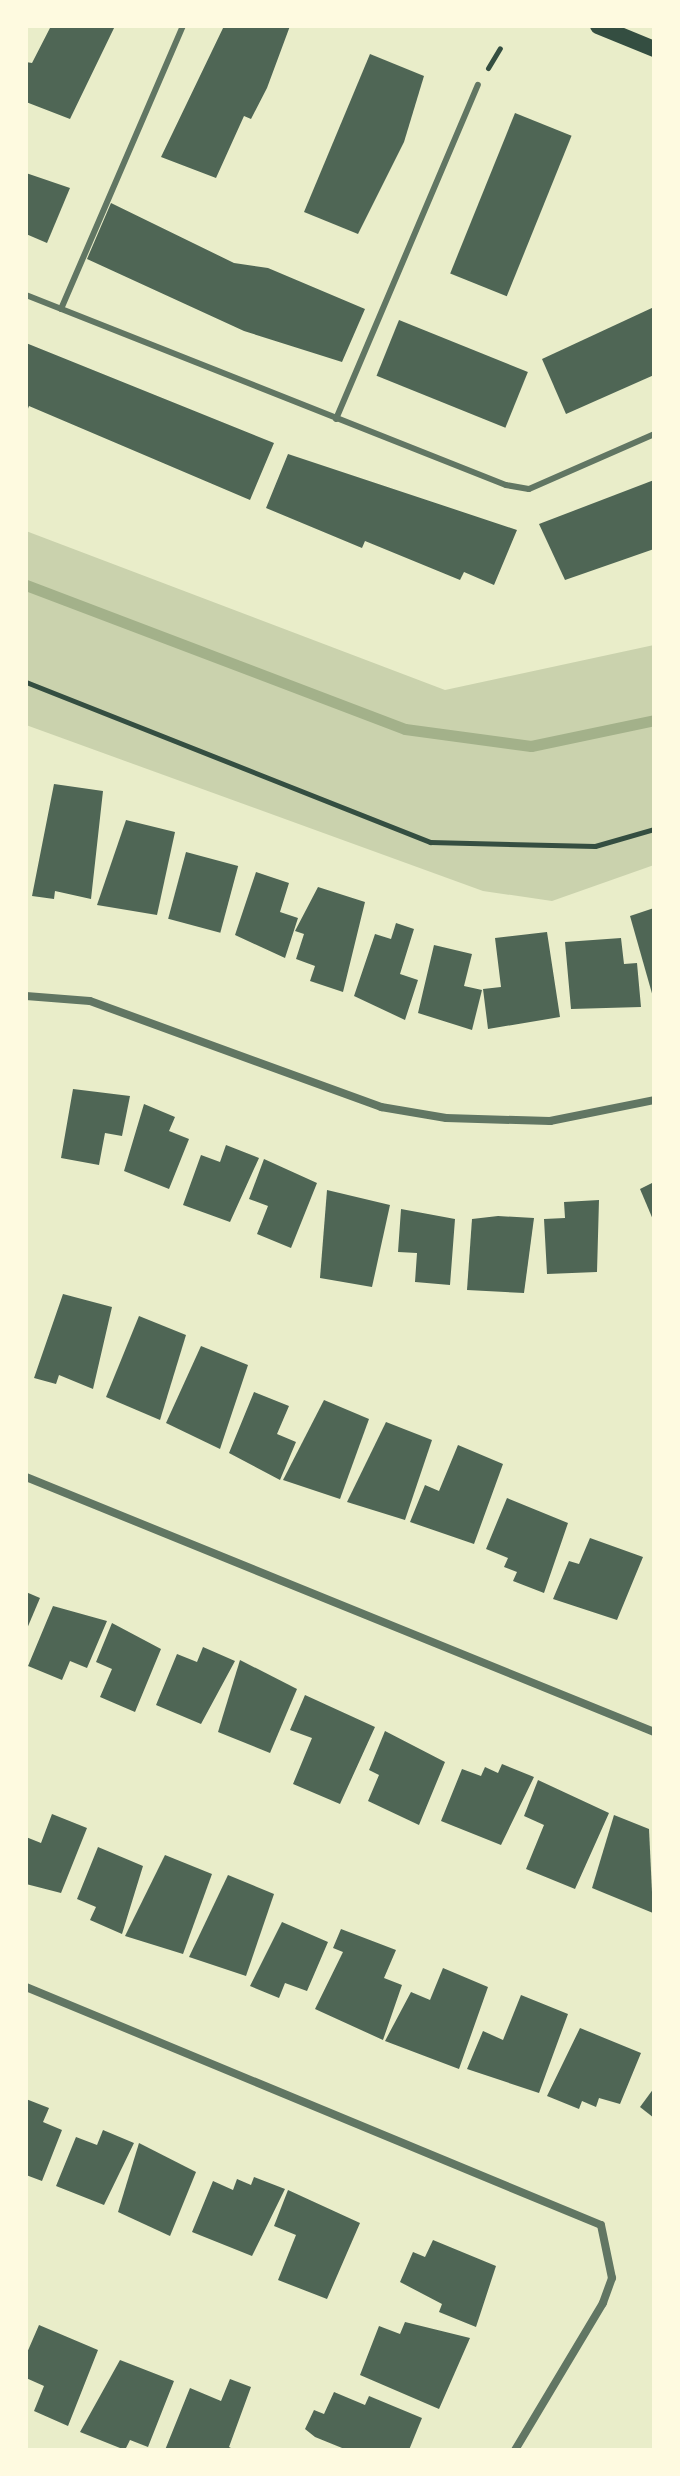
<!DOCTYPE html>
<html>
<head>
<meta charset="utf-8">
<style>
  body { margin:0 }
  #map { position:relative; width:680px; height:2476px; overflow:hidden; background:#e9edc9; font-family:Lora,serif }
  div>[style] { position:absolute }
  .green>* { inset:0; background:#cad2ad }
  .stream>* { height:11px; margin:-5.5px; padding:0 5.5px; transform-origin:5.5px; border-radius:5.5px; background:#a3b18a }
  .building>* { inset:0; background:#4f6655; transform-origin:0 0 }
  .path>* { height:5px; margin:-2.5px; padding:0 2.5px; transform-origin:2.5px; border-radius:2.5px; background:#344e41 }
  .service>* { height:6px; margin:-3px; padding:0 3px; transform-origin:3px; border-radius:3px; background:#617663 }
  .minor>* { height:8px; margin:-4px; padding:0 4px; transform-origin:4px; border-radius:4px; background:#617663 }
  .secondary>* { height:16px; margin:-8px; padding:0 8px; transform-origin:8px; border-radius:8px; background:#344e41 }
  span { translate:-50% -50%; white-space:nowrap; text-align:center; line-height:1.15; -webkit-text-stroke:6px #fefae0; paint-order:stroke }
  .frame { position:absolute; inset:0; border:28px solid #fefae0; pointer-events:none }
</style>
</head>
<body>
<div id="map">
  <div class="green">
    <div style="clip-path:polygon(26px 531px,445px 690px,654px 645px,654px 865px,552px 901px,483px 891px,26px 725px)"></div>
  </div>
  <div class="stream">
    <div style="left:26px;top:585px;width:405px;rotate:20.8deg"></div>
    <div style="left:405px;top:729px;width:127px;rotate:7.7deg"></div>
    <div style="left:531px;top:746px;width:126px;rotate:-11.9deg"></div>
  </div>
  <div class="building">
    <div style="clip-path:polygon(51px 26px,115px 26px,70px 119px,26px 102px,26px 62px,32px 63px)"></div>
    <div style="clip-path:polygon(224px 26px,290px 26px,267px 88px,251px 119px,244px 116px,216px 178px,161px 157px)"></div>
    <div style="clip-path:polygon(370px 54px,424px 76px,404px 142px,358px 234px,304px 212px)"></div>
    <div style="left:515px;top:113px;width:61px;height:173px;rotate:22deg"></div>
    <div style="clip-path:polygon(26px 173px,70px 188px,47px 243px,26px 234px)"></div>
    <div style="clip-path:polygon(111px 203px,234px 263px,268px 268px,365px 309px,342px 362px,244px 331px,87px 259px)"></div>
    <div style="clip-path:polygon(654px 307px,654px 375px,566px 414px,542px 359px)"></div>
    <div style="left:399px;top:320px;width:139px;height:60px;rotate:22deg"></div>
    <div style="clip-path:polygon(26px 343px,274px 443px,250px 500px,29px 406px,26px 414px)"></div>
    <div style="clip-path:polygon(288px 454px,517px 530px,494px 585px,464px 572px,460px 580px,365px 541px,362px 548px,266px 508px)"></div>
    <div style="clip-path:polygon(654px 480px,654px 549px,565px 580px,539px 524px)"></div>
    <div style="clip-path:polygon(54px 784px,103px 791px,91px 899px,55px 891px,54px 899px,32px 896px)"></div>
    <div style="clip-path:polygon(126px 820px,175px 832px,157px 915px,97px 905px)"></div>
    <div style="left:186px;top:852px;width:54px;height:69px;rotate:15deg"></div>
    <div style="clip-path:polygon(256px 872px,289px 883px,280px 912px,298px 918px,285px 958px,235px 935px)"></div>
    <div style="clip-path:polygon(318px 887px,365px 902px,343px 992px,310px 981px,315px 966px,296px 959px,304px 934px,295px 931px)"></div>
    <div style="clip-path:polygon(654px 908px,654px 997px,653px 997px,630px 916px)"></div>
    <div style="clip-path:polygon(396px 923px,414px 929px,400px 974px,418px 980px,405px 1020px,354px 996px,375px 934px,391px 939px)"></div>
    <div style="clip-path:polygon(547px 932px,560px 1017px,488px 1029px,483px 989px,501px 987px,495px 938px)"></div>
    <div style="clip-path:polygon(621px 938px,624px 964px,637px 963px,641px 1007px,571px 1009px,565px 942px)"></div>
    <div style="clip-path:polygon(434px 945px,472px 954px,464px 986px,482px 990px,472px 1030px,418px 1013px)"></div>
    <div style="clip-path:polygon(73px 1089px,130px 1096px,122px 1136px,105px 1133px,99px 1165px,61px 1158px)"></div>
    <div style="clip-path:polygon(144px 1104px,175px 1117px,169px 1131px,189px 1139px,169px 1189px,124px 1171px)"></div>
    <div style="clip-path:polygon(226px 1145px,259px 1158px,230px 1222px,183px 1205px,201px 1155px,220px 1162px)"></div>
    <div style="clip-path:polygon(264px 1159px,317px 1183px,291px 1248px,257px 1234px,268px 1206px,249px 1199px)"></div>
    <div style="clip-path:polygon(654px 1182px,654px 1222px,640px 1189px)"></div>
    <div style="clip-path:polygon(327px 1190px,390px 1205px,372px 1287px,320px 1278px)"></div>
    <div style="clip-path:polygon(599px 1200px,597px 1272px,547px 1274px,544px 1219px,565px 1218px,564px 1202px)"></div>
    <div style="clip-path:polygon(401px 1209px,455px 1219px,450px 1285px,415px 1282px,417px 1253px,398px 1252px)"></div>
    <div style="clip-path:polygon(498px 1216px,534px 1218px,524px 1293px,467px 1290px,472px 1219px)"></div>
    <div style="clip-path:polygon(63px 1294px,112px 1307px,93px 1389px,59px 1375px,56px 1384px,34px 1378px)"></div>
    <div style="clip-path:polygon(139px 1316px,186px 1335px,160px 1420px,106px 1397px)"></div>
    <div style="clip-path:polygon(201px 1346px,248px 1365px,220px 1449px,166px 1423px)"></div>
    <div style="clip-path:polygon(254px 1392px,289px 1406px,277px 1434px,296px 1442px,280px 1480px,229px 1453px)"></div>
    <div style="clip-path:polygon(324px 1400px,369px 1419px,340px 1499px,283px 1480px)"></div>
    <div style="clip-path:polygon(386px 1422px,432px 1440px,405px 1520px,347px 1502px)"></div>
    <div style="clip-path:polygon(458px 1445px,503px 1464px,474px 1544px,410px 1522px,425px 1485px,439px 1491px)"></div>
    <div style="clip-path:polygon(507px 1498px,568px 1523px,544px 1593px,513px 1581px,517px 1572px,504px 1567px,508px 1558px,486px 1549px)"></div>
    <div style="clip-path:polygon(590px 1538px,643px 1557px,617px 1620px,553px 1599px,569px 1561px,579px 1564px)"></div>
    <div style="clip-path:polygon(26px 1592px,40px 1598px,26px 1631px)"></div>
    <div style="clip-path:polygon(53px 1606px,107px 1621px,87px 1668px,70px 1661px,62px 1680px,28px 1666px)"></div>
    <div style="clip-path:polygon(112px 1623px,161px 1649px,135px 1712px,100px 1697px,112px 1669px,96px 1662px)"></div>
    <div style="clip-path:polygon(203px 1647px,235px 1661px,201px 1724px,156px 1705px,177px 1654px,197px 1662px)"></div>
    <div style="clip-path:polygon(240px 1660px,297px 1689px,270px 1753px,218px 1732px)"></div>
    <div style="clip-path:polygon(305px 1695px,375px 1727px,340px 1804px,293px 1784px,312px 1738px,290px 1730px)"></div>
    <div style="clip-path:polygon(385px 1731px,445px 1762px,419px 1825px,368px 1801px,379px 1775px,369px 1770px)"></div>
    <div style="clip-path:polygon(502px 1764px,534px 1777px,501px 1845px,441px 1821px,462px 1769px,481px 1776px,485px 1767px,498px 1773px)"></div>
    <div style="clip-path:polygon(538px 1780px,609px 1813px,575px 1889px,526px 1869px,544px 1825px,524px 1816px)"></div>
    <div style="clip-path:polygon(52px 1814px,87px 1828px,61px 1893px,26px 1884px,26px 1837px,41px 1843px)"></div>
    <div style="clip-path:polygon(614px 1815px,649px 1829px,653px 1913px,592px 1888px)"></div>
    <div style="clip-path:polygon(98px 1847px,143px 1866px,122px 1934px,90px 1920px,96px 1907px,77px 1899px)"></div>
    <div style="clip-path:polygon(165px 1855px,212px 1874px,183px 1954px,125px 1936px)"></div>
    <div style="clip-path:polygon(228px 1875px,274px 1894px,246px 1976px,189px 1957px)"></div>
    <div style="clip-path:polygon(282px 1922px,328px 1942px,307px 1991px,285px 1983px,279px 1998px,250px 1986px)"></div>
    <div style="clip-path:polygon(341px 1929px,396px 1950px,384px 1978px,402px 1985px,383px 2040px,315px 2009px,343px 1952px,333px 1948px)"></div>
    <div style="clip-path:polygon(443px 1968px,488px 1987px,459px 2069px,385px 2041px,411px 1992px,430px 2000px)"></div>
    <div style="clip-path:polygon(521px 1995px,568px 2014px,539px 2093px,467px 2069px,483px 2031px,503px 2040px)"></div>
    <div style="clip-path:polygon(580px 2028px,641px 2053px,620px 2104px,599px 2098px,596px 2107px,582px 2101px,579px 2109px,547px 2096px)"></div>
    <div style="clip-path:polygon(654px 2088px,654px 2118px,640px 2107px)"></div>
    <div style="clip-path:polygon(26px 2099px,49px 2108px,43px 2122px,62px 2130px,42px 2181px,26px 2175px)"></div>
    <div style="clip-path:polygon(103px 2130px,134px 2143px,104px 2205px,56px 2186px,76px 2137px,97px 2145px)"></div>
    <div style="clip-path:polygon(139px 2143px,196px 2172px,170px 2236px,118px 2212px)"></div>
    <div style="clip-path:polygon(254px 2177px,285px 2189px,252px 2256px,192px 2232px,213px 2181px,233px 2190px,237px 2179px,251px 2185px)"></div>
    <div style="clip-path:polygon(288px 2190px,360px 2223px,327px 2299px,278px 2280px,296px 2235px,274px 2226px)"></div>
    <div style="clip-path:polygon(433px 2240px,496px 2266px,476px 2327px,439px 2312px,442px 2304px,400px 2282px,413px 2252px,425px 2257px)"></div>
    <div style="clip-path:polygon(405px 2322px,470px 2338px,439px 2409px,360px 2375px,379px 2326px,400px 2334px)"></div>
    <div style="clip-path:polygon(39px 2325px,98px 2350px,68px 2426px,34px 2411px,44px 2386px,26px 2378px,26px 2355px)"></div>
    <div style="clip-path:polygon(120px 2360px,174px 2381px,148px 2447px,130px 2440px,125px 2450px,80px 2432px)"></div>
    <div style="clip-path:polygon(230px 2379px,251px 2387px,229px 2447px,235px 2450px,165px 2450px,190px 2388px,221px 2401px)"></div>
    <div style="clip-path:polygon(334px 2392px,365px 2405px,369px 2396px,422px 2418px,409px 2450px,347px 2450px,315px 2437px,305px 2429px,314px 2410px,324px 2414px)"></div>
  </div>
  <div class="path">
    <div style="left:488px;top:68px;width:23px;rotate:-59deg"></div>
    <div style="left:26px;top:682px;width:435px;rotate:21.6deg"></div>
    <div style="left:430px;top:842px;width:165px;rotate:1.4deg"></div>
    <div style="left:595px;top:846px;width:61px;rotate:-16.1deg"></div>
  </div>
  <div class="service">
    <div style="left:26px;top:295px;width:516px;rotate:21.6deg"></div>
    <div style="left:506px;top:485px;width:23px;rotate:10deg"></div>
    <div style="left:529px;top:489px;width:137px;rotate:-23.7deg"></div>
    <div style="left:61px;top:309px;width:308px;rotate:-66.7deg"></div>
    <div style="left:336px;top:419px;width:363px;rotate:-67deg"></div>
  </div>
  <div class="minor">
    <div style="left:26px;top:996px;width:64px;rotate:4.5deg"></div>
    <div style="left:90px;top:1001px;width:310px;rotate:20deg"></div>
    <div style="left:381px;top:1107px;width:66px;rotate:9.6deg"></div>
    <div style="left:446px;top:1118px;width:104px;rotate:1.7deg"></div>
    <div style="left:550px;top:1121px;width:106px;rotate:-11.4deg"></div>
    <div style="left:26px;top:1477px;width:678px;rotate:22.1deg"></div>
    <div style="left:26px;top:1987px;width:622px;rotate:22.49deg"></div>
    <div style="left:601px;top:2225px;width:54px;rotate:78.3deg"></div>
    <div style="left:612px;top:2278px;width:27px;rotate:110deg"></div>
    <div style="left:603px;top:2303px;width:171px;rotate:120.9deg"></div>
  </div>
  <div class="secondary">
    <div style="left:598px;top:26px;width:61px;rotate:22.3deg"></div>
  </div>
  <div class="frame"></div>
</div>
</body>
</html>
